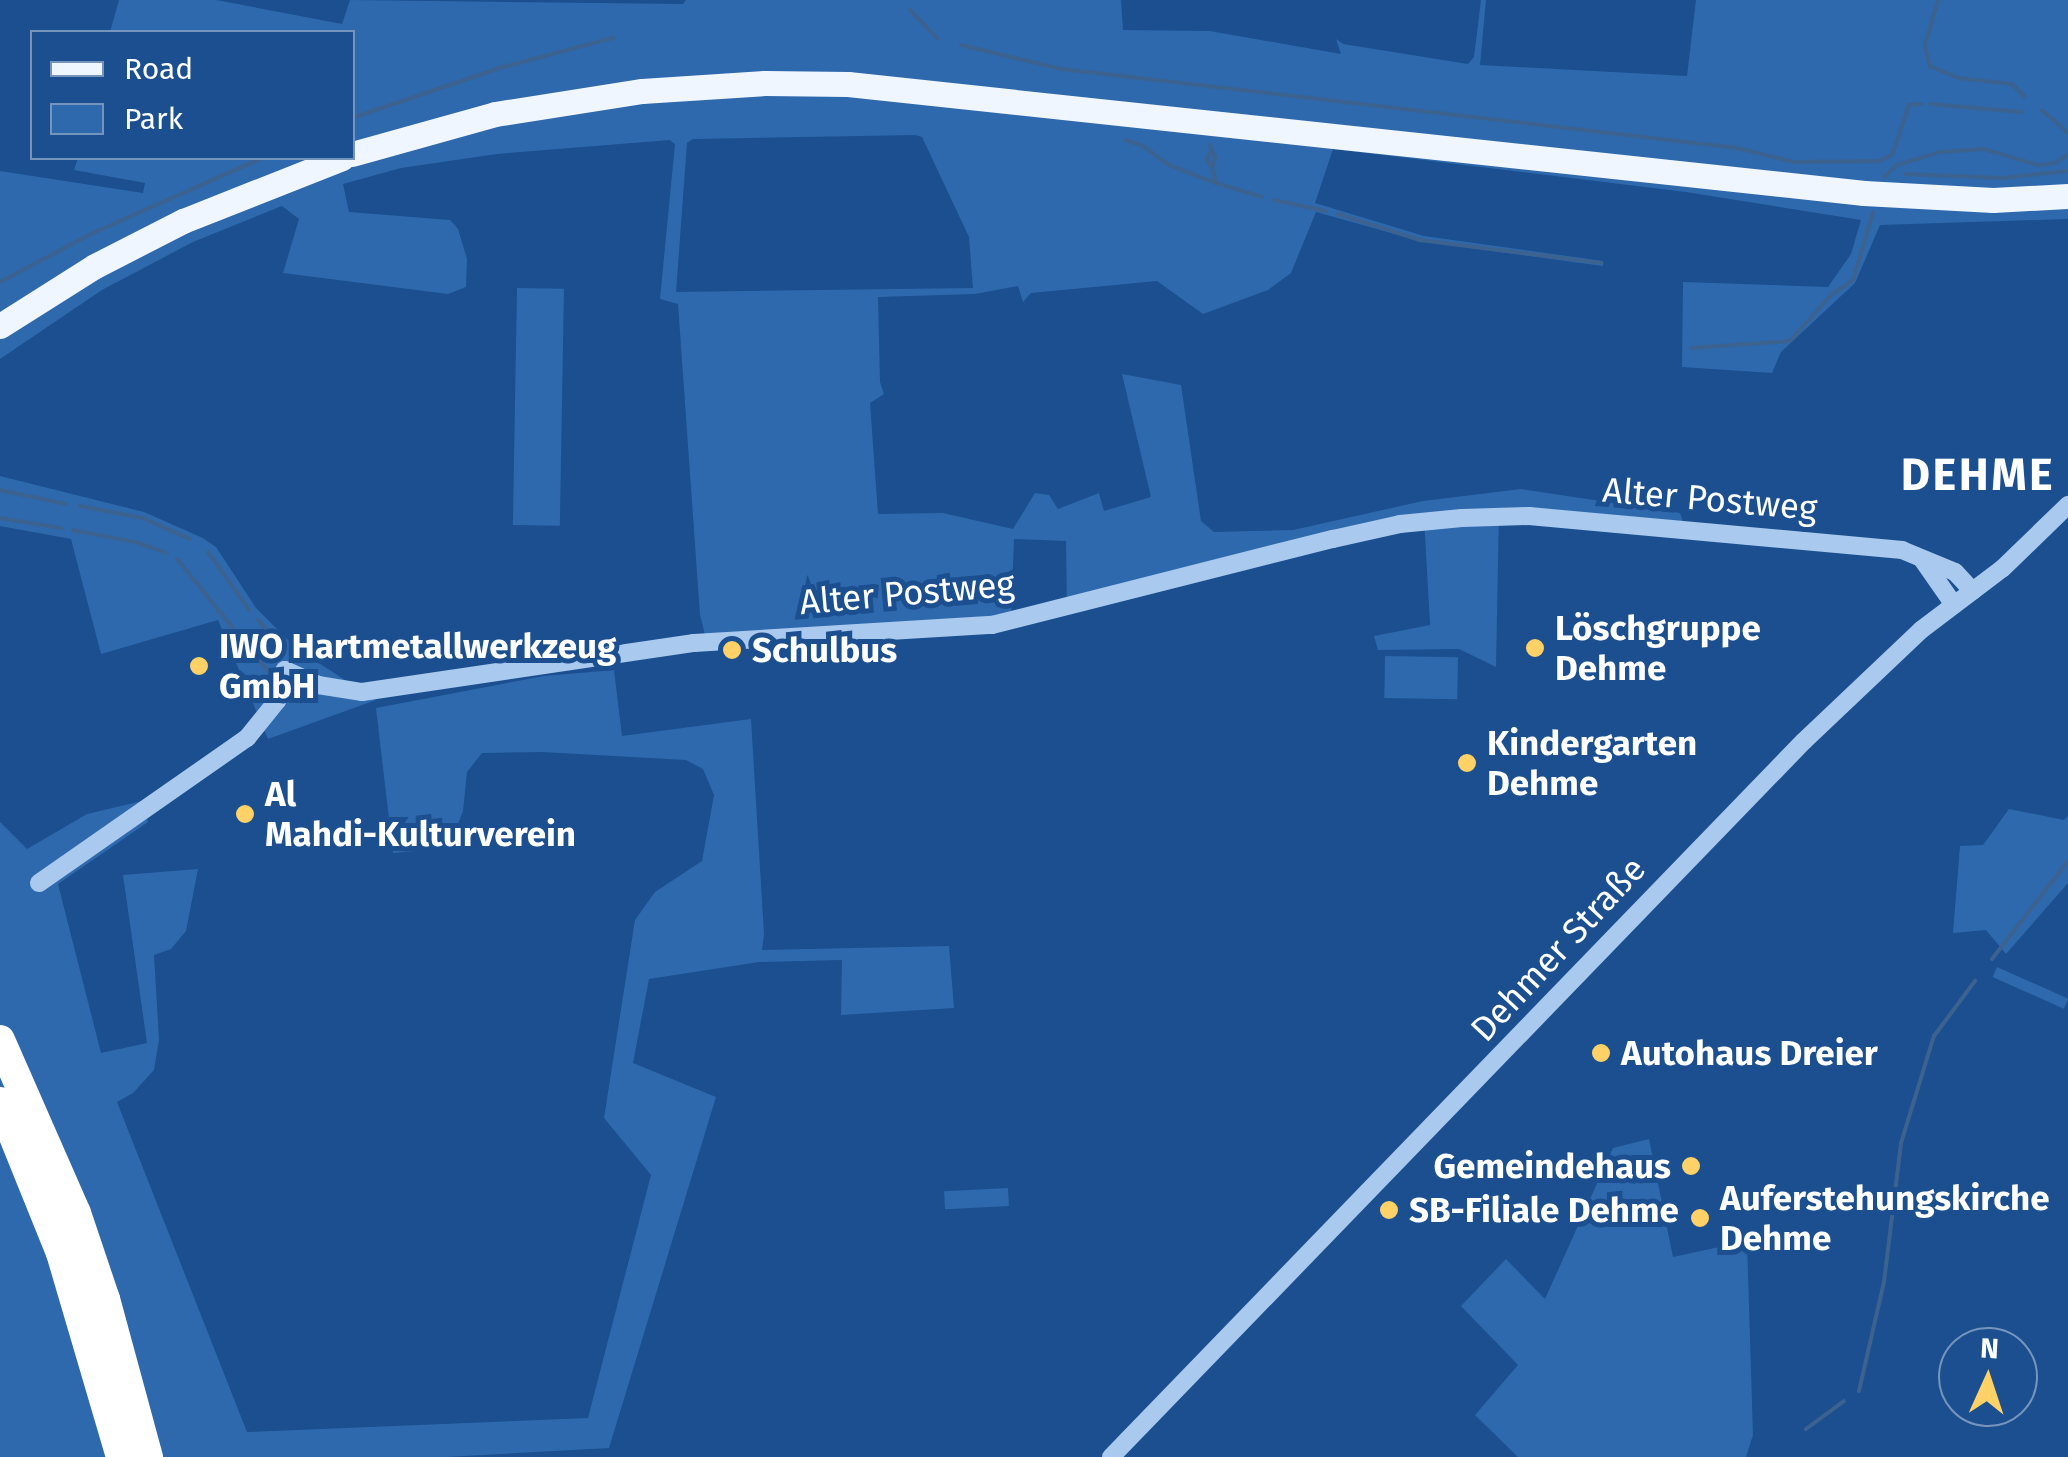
<!DOCTYPE html>
<html>
<head>
<meta charset="utf-8">
<style>
  body { margin:0 }
  #map { position:relative; width:2068px; height:1457px; overflow:hidden; background:#1b4f8f; font-family:"Fira Sans",sans-serif }
  div>[style] { position:absolute }
  .green>* { inset:0; background:#2e69ad; transform-origin:0 0 }
  .stream>* { height:4px; margin:-2px; padding:0 2px; transform-origin:2px; border-radius:2px; background:#3c6290 }
  .tertiary>* { height:18px; margin:-9px; padding:0 9px; transform-origin:9px; border-radius:9px; background:#a9c9ee }
  .primary>* { height:25px; margin:-12.5px; padding:0 12.5px; transform-origin:12.5px; border-radius:12.5px; background:#f0f6ff }
  .motorway>* { height:30px; margin:-15px; padding:0 15px; transform-origin:15px; border-radius:15px; background:#fff }
  .dots>* { width:28px; height:28px; translate:-50% -50%; box-sizing:border-box; border:5px solid #1b4f8f; border-radius:50% }
  span { translate:-50% -50%; white-space:nowrap; text-align:center; line-height:1.15; -webkit-text-stroke:10px #1b4f8f; paint-order:stroke }
  .street-label { font-size:35px; color:#fff }
  .poi-label { font-size:35px; color:#fff; font-weight:700 }
  .left { translate:0 -50%; text-align:left }
  .right { translate:-100% -50%; text-align:right }
  .district-label { font-size:45px; color:#fff; font-weight:700; letter-spacing:2.5px }
  .legend { position:absolute; left:30px; top:30px; width:325px; height:130px; box-sizing:border-box; background:#1b4f8f; border:2px solid #7695bc; margin:0; padding:12px 18px; list-style:none; font-size:30px; color:#fff }
  .legend li { display:flex; align-items:center; gap:20px; height:50px }
  .legend b { width:50px; border:2px solid #7695bc }
  .north { position:absolute; left:1938px; top:1327px; width:100px; height:100px; box-sizing:border-box; background:#1b4f8f; border:2px solid #7695bc; border-radius:50%; rotate:3deg; font-size:28px; font-weight:700; line-height:40px; text-align:center; color:#fff }
  .north::after { content:''; display:block; margin:auto; width:35px; height:45px; background:#ffd166; clip-path:polygon(50% 0,100% 100%,50% 72%,0 100%) }
</style>
</head>
<body>
<div id="map">
  <div class="green">
    <div style="clip-path:polygon(evenodd,119px 0,216px 0,342px 24px,350px 0,683px 4px,686px 0,1121px 0,1123px 30px,1210px 31px,1341px 54px,1336px 39px,1343px 44px,1468px 64px,1474px 57px,1481px 0,1486px 0,1480px 65px,1687px 76px,1696px 0,2068px 0,2068px 219px,1880px 225px,1855px 283px,1781px 352px,1772px 373px,1682px 367px,1683px 282px,1828px 287px,1851px 254px,1861px 220px,1686px 192px,1333px 149px,1315px 203px,1424px 236px,1603px 261px,1603px 266px,1420px 241px,1316px 212px,1291px 273px,1268px 290px,1203px 314px,1157px 281px,1031px 293px,1023px 302px,1018px 286px,975px 294px,878px 297px,880px 382px,884px 394px,870px 403px,878px 514px,943px 513px,1013px 529px,1035px 493px,1049px 495px,1058px 509px,1099px 493px,1104px 511px,1151px 497px,1122px 374px,1181px 385px,1201px 521px,1214px 532px,1293px 530px,1423px 501px,1521px 489px,1680px 513px,1686px 531px,1499px 512px,1496px 667px,1459px 649px,1378px 650px,1374px 636px,1430px 625px,1424px 517px,1067px 611px,1066px 541px,1014px 539px,1011px 619px,706px 639px,700px 615px,678px 304px,660px 299px,675px 144px,670px 140px,497px 154px,401px 168px,343px 184px,349px 212px,450px 220px,458px 229px,467px 259px,466px 287px,448px 294px,283px 273px,299px 219px,282px 206px,193px 242px,102px 290px,0 359px,0 171px,143px 193px,145px 183px,74px 170px,78px 158px,352px 158px,352px 32px,110px 32px,119px 0,915px 135px,922px 137px,969px 237px,973px 288px,676px 292px,687px 143px,693px 139px,915px 135px)"></div>
    <div style="left:517px;top:288px;width:47px;height:237px;rotate:1deg"></div>
    <div style="clip-path:polygon(0 476px,144px 512px,203px 538px,216px 547px,256px 608px,297px 649px,376px 700px,268px 739px,218px 620px,101px 654px,71px 539px,0 526px)"></div>
    <div style="left:1385px;top:656px;width:73px;height:42px;rotate:1deg"></div>
    <div style="clip-path:polygon(614px 670px,622px 736px,751px 719px,764px 934px,762px 950px,949px 946px,954px 1008px,841px 1015px,842px 960px,759px 962px,649px 979px,633px 1063px,716px 1097px,609px 1448px,447px 1457px,0 1457px,0 822px,27px 849px,87px 814px,142px 801px,148px 822px,58px 884px,101px 1053px,147px 1043px,123px 875px,198px 869px,186px 931px,171px 949px,154px 955px,159px 1040px,154px 1070px,133px 1093px,117px 1102px,247px 1432px,588px 1418px,651px 1175px,604px 1118px,635px 920px,655px 892px,702px 861px,714px 795px,703px 769px,686px 760px,542px 752px,482px 753px,467px 772px,463px 811px,453px 837px,437px 849px,393px 853px,376px 708px,544px 676px)"></div>
    <div style="clip-path:polygon(2009px 809px,2064px 820px,2068px 816px,2068px 883px,2006px 954px,1986px 930px,1953px 933px,1960px 846px,1983px 845px)"></div>
    <div style="left:1997px;top:967px;width:78px;height:11px;rotate:24deg"></div>
    <div style="clip-path:polygon(1649px 1139px,1673px 1257px,1747px 1241px,1753px 1435px,1746px 1457px,1518px 1457px,1475px 1415px,1518px 1365px,1461px 1306px,1506px 1259px,1545px 1299px,1613px 1148px)"></div>
    <div style="left:1008px;top:1188px;width:18px;height:64px;rotate:87deg"></div>
  </div>
  <div class="stream">
    <div style="left:1938px;top:0;width:47px;rotate:106.1deg"></div>
    <div style="left:1925px;top:45px;width:22px;rotate:77deg"></div>
    <div style="left:1930px;top:66px;width:30px;rotate:23deg"></div>
    <div style="left:1958px;top:78px;width:54px;rotate:6.3deg"></div>
    <div style="left:2012px;top:84px;width:18px;rotate:45deg"></div>
    <div style="left:910px;top:10px;width:40px;rotate:46deg"></div>
    <div style="left:961px;top:45px;width:104px;rotate:13.4deg"></div>
    <div style="left:1062px;top:69px;width:680px;rotate:6.68deg"></div>
    <div style="left:1737px;top:148px;width:59px;rotate:13.8deg"></div>
    <div style="left:1794px;top:162px;width:86px;rotate:-0.7deg"></div>
    <div style="left:1880px;top:161px;width:13px;rotate:-27deg"></div>
    <div style="left:1892px;top:155px;width:53px;rotate:-71.2deg"></div>
    <div style="left:1909px;top:105px;width:12px;rotate:-5deg"></div>
    <div style="left:1930px;top:104px;width:92px;rotate:5deg"></div>
    <div style="left:2042px;top:110px;width:35px;rotate:41deg"></div>
    <div style="left:352px;top:118px;width:156px;rotate:-18.7deg"></div>
    <div style="left:500px;top:68px;width:117px;rotate:-14.9deg"></div>
    <div style="left:1126px;top:140px;width:18px;rotate:19deg"></div>
    <div style="left:1143px;top:146px;width:32px;rotate:36deg"></div>
    <div style="left:1169px;top:165px;width:50px;rotate:21deg"></div>
    <div style="left:1210px;top:145px;width:13px;rotate:67deg"></div>
    <div style="left:1215px;top:157px;width:11px;rotate:105deg"></div>
    <div style="left:1212px;top:168px;width:9px;rotate:-122deg"></div>
    <div style="left:1207px;top:160px;width:8px;rotate:-67deg"></div>
    <div style="left:1212px;top:168px;width:16px;rotate:75deg"></div>
    <div style="left:1216px;top:183px;width:48px;rotate:16.9deg"></div>
    <div style="left:1906px;top:174px;width:96px;rotate:2.4deg"></div>
    <div style="left:2002px;top:178px;width:66px;rotate:-6.1deg"></div>
    <div style="left:1884px;top:177px;width:18px;rotate:-43deg"></div>
    <div style="left:1897px;top:165px;width:45px;rotate:-16.8deg"></div>
    <div style="left:1940px;top:152px;width:44px;rotate:-3.9deg"></div>
    <div style="left:1984px;top:149px;width:56px;rotate:16.5deg"></div>
    <div style="left:2038px;top:165px;width:18px;rotate:-6deg"></div>
    <div style="left:2056px;top:163px;width:15px;rotate:-37deg"></div>
    <div style="left:1274px;top:200px;width:53px;rotate:11.9deg"></div>
    <div style="left:1338px;top:214px;width:86px;rotate:17.6deg"></div>
    <div style="left:1420px;top:240px;width:183px;rotate:7.2deg"></div>
    <div style="left:0;top:282px;width:105px;rotate:-27.8deg"></div>
    <div style="left:93px;top:233px;width:185px;rotate:-23.9deg"></div>
    <div style="left:1691px;top:348px;width:99px;rotate:-4deg"></div>
    <div style="left:1790px;top:341px;width:62px;rotate:-48.3deg"></div>
    <div style="left:1831px;top:295px;width:27px;rotate:-34deg"></div>
    <div style="left:1853px;top:280px;width:70px;rotate:-73.4deg"></div>
    <div style="left:0;top:490px;width:67px;rotate:12deg"></div>
    <div style="left:80px;top:506px;width:64px;rotate:10.8deg"></div>
    <div style="left:143px;top:518px;width:51px;rotate:24.1deg"></div>
    <div style="left:0;top:518px;width:62px;rotate:9.3deg"></div>
    <div style="left:73px;top:530px;width:67px;rotate:11.1deg"></div>
    <div style="left:139px;top:543px;width:29px;rotate:20deg"></div>
    <div style="left:208px;top:552px;width:71px;rotate:54.7deg"></div>
    <div style="left:177px;top:559px;width:152px;rotate:50.9deg"></div>
    <div style="left:258px;top:620px;width:21px;rotate:49deg"></div>
    <div style="left:1992px;top:959px;width:124px;rotate:-52.2deg"></div>
    <div style="left:1859px;top:1391px;width:112px;rotate:-77.1deg"></div>
    <div style="left:1884px;top:1282px;width:140px;rotate:-83deg"></div>
    <div style="left:1901px;top:1143px;width:112px;rotate:-72.9deg"></div>
    <div style="left:1934px;top:1036px;width:69px;rotate:-53.3deg"></div>
    <div style="left:1806px;top:1429px;width:47px;rotate:-36.4deg"></div>
  </div>
  <div class="tertiary">
    <div style="left:1922px;top:559px;width:56px;rotate:55.2deg"></div>
    <div style="left:39px;top:883px;width:254px;rotate:-34.9deg"></div>
    <div style="left:247px;top:738px;width:48px;rotate:-51deg"></div>
    <div style="left:277px;top:701px;width:32px;rotate:-76deg"></div>
    <div style="left:285px;top:670px;width:36px;rotate:24deg"></div>
    <div style="left:318px;top:685px;width:45px;rotate:9deg"></div>
    <div style="left:362px;top:692px;width:336px;rotate:-8.4deg"></div>
    <div style="left:694px;top:643px;width:299px;rotate:-3.5deg"></div>
    <div style="left:992px;top:625px;width:352px;rotate:-14.2deg"></div>
    <div style="left:1333px;top:539px;width:69px;rotate:-12.6deg"></div>
    <div style="left:1400px;top:524px;width:62px;rotate:-5.5deg"></div>
    <div style="left:1462px;top:518px;width:67px;rotate:-1.7deg"></div>
    <div style="left:1529px;top:516px;width:375px;rotate:5.2deg"></div>
    <div style="left:1902px;top:550px;width:57px;rotate:22.5deg"></div>
    <div style="left:1955px;top:572px;width:26px;rotate:47deg"></div>
    <div style="left:1111px;top:1457px;width:996px;rotate:-45.94deg"></div>
    <div style="left:1804px;top:741px;width:161px;rotate:-43.5deg"></div>
    <div style="left:1921px;top:630px;width:103px;rotate:-37.1deg"></div>
    <div style="left:2003px;top:568px;width:91px;rotate:-44.1deg"></div>
  </div>
  <div class="primary">
    <div style="left:352px;top:154px;width:148px;rotate:-15.6deg"></div>
    <div style="left:495px;top:114px;width:149px;rotate:-8.9deg"></div>
    <div style="left:642px;top:91px;width:123px;rotate:-3.7deg"></div>
    <div style="left:765px;top:83px;width:83px;rotate:0.7deg"></div>
    <div style="left:848px;top:84px;width:1022px;rotate:6.12deg"></div>
    <div style="left:1864px;top:193px;width:129px;rotate:3.1deg"></div>
    <div style="left:1993px;top:200px;width:75px;rotate:-3.1deg"></div>
    <div style="left:0;top:326px;width:112px;rotate:-32.3deg"></div>
    <div style="left:95px;top:266px;width:99px;rotate:-27.1deg"></div>
    <div style="left:183px;top:221px;width:171px;rotate:-21.6deg"></div>
  </div>
  <div class="motorway">
    <div style="left:0;top:1040px;width:189px;rotate:66.3deg"></div>
    <div style="left:76px;top:1213px;width:91px;rotate:71.4deg"></div>
    <div style="left:105px;top:1299px;width:164px;rotate:74.8deg"></div>
    <div style="left:0;top:1102px;width:163px;rotate:68deg"></div>
    <div style="left:61px;top:1253px;width:213px;rotate:73.6deg"></div>
  </div>
  <div class="dots">
    <div style="left:1535px;top:648px;background:#ffd166"></div>
    <div style="left:732px;top:650px;background:#ffd166"></div>
    <div style="left:199px;top:666px;background:#ffd166"></div>
    <div style="left:1467px;top:763px;background:#ffd166"></div>
    <div style="left:245px;top:814px;background:#ffd166"></div>
    <div style="left:1601px;top:1053px;background:#ffd166"></div>
    <div style="left:1691px;top:1166px;background:#ffd166"></div>
    <div style="left:1389px;top:1210px;background:#ffd166"></div>
    <div style="left:1700px;top:1218px;background:#ffd166"></div>
  </div>
  <div class="street-label">
    <span style="left:1710px;top:499px;rotate:5deg">Alter Postweg</span>
    <span style="left:907px;top:593px;rotate:-5deg">Alter Postweg</span>
    <span style="left:1558px;top:949px;rotate:-47deg">Dehmer Straße</span>
  </div>
  <div class="poi-label">
    <span class="left" style="left:1555px;top:648px">Löschgruppe<br>Dehme</span>
    <span class="left" style="left:219px;top:666px">IWO Hartmetallwerkzeug<br>GmbH</span>
    <span class="left" style="left:752px;top:650px">Schulbus</span>
    <span class="left" style="left:1487px;top:763px">Kindergarten<br>Dehme</span>
    <span class="left" style="left:265px;top:814px">Al<br>Mahdi-Kulturverein</span>
    <span class="left" style="left:1621px;top:1053px">Autohaus Dreier</span>
    <span class="right" style="left:1671px;top:1166px">Gemeindehaus</span>
    <span class="left" style="left:1720px;top:1218px">Auferstehungskirche<br>Dehme</span>
    <span class="left" style="left:1409px;top:1210px">SB-Filiale Dehme</span>
  </div>
  <div class="district-label">
    <span style="left:1978px;top:476px">DEHME</span>
  </div>
  <ul class="legend">
  <li><b style="height:12px;background:#f0f6ff"></b>Road</li>
  <li><b style="height:28px;background:#2e69ad"></b>Park</li>
  </ul>
  <div class="north">N</div>
</div>
</body>
</html>
